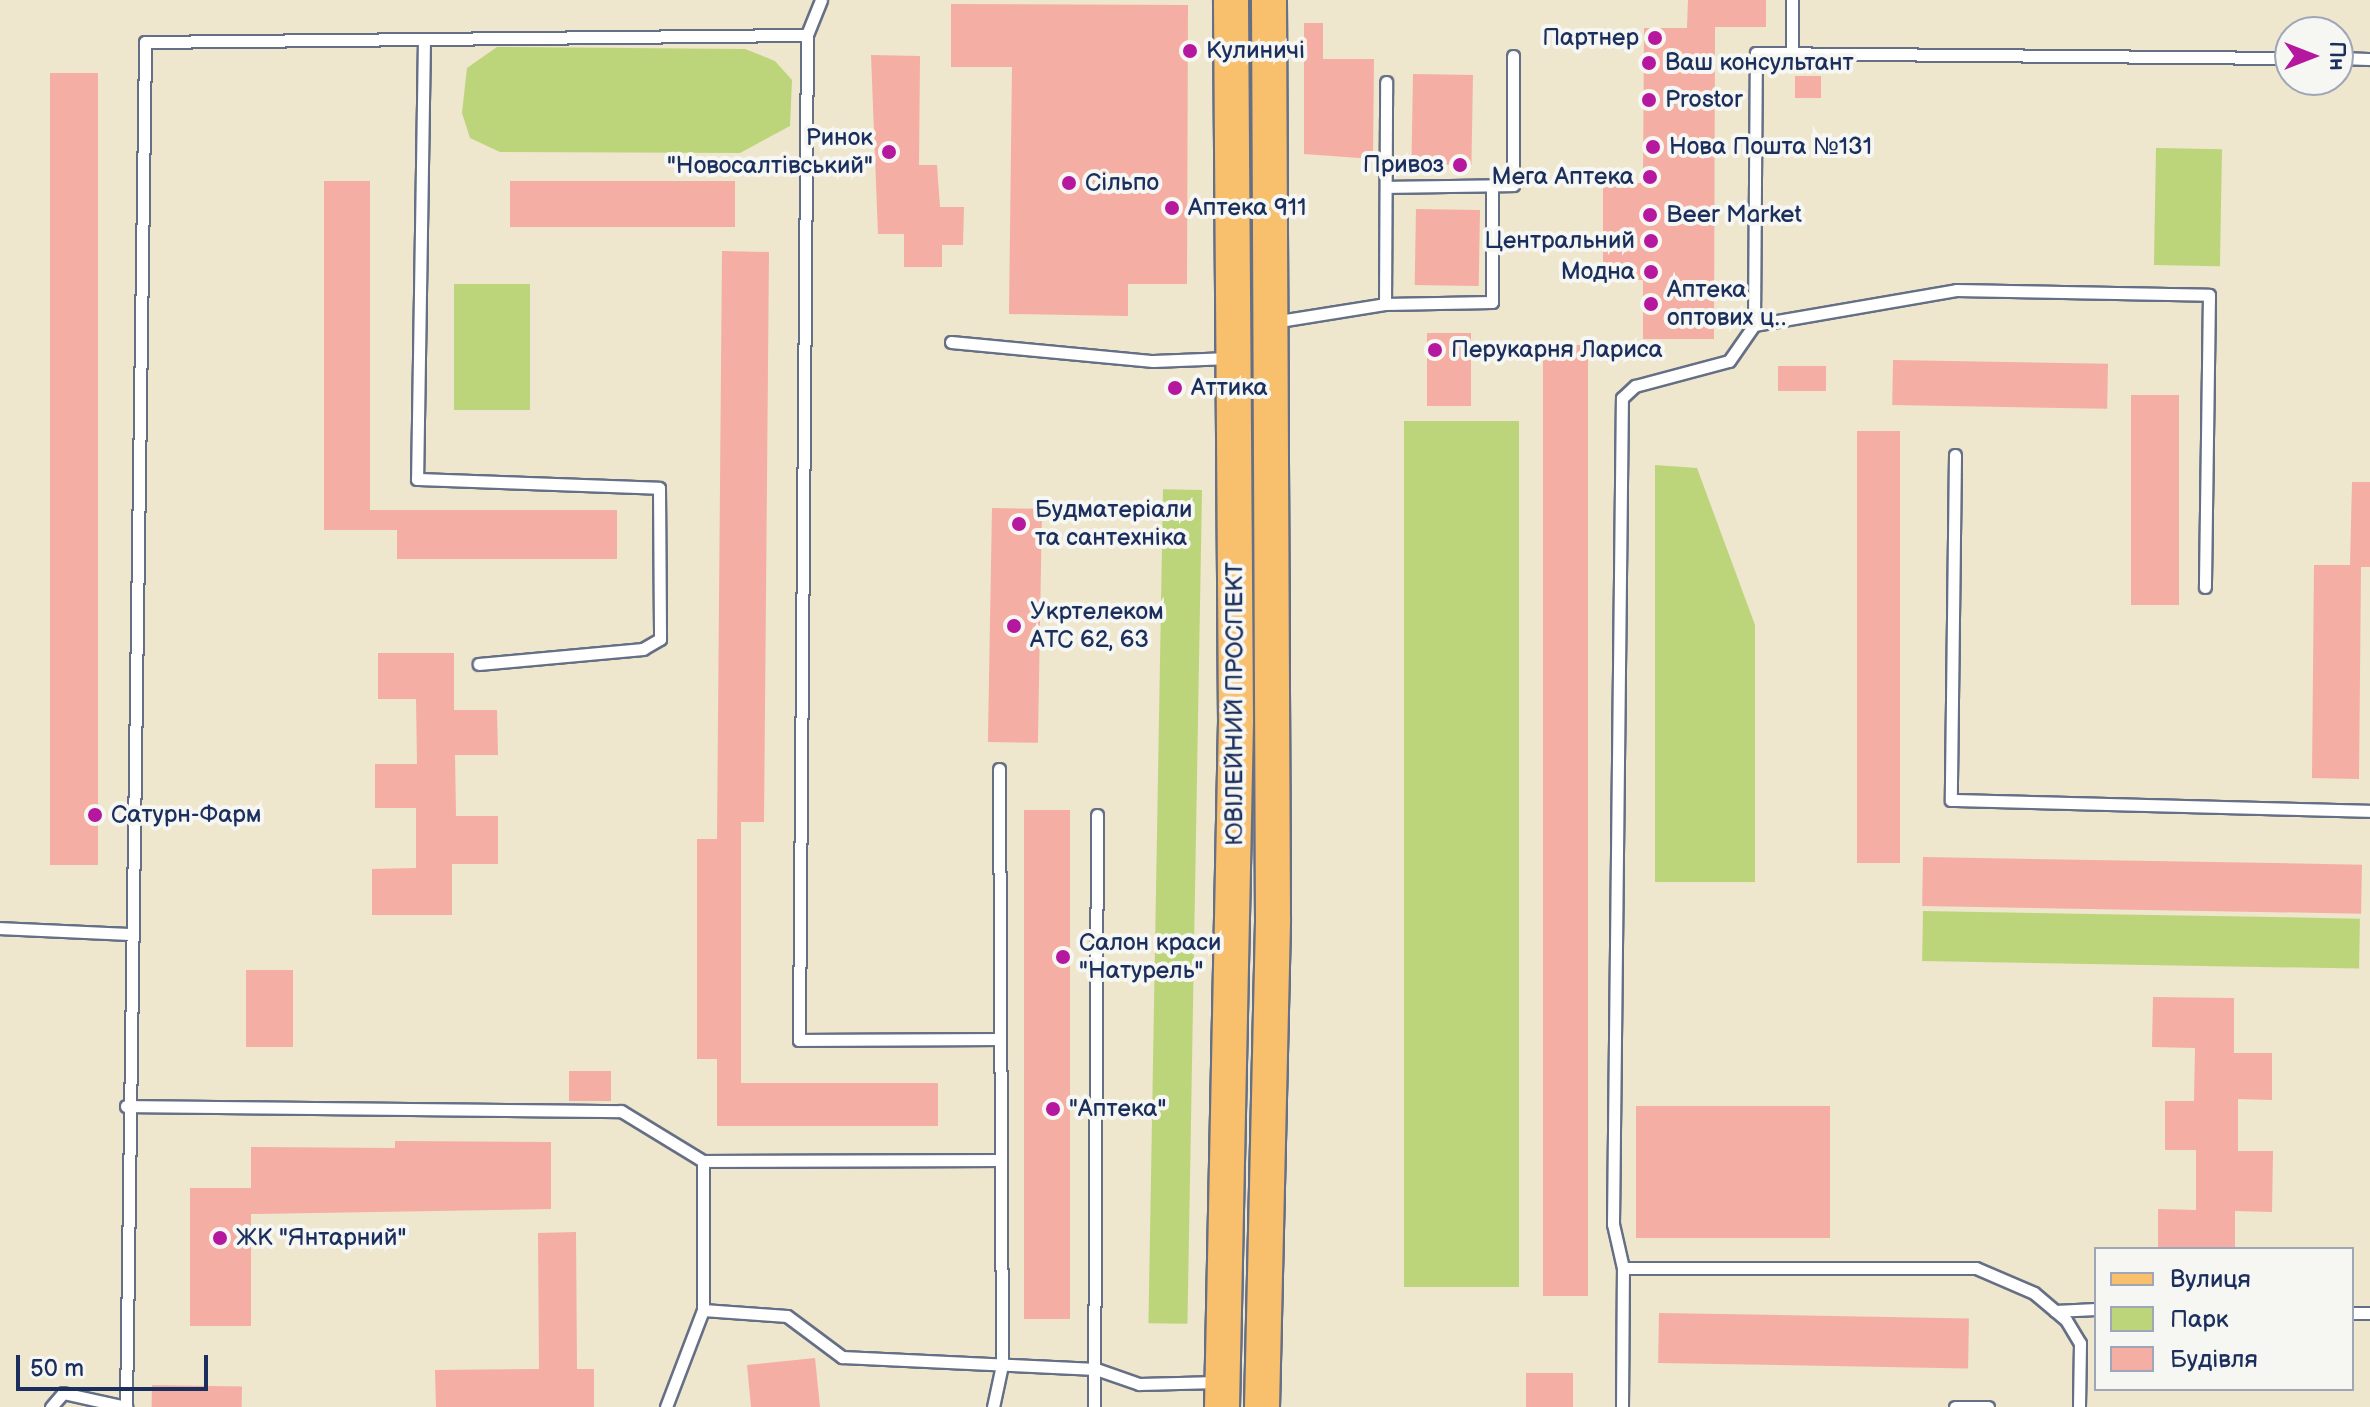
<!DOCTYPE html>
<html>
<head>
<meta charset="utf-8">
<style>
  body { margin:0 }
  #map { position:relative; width:2370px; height:1407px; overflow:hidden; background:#eee6cd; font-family:"Balsamiq Sans",sans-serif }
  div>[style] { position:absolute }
  .green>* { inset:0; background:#bcd57a; transform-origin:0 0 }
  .building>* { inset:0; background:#f4aea4; transform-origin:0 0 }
  .roads { filter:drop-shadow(2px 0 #656f85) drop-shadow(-2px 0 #656f85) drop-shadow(0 2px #656f85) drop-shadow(0 -2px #656f85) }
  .lane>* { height:11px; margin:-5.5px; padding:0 5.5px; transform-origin:5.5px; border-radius:5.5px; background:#fff }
  .primary>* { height:34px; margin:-17px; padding:0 17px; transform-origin:17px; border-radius:17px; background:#f8bf6c }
  .dots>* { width:22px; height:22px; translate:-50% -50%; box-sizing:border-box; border:4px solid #f6f6f2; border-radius:50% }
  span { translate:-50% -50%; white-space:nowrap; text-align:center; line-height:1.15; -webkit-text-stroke:8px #f6f6f2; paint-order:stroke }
  .poi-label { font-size:24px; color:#1b2f5e }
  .right { translate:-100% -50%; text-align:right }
  .left { translate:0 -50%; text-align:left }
  .street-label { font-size:24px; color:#1b2f5e }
  .legend { position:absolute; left:2094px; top:1247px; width:260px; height:144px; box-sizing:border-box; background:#f6f6f2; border:2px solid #9ea6b7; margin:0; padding:10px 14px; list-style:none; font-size:24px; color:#1b2f5e }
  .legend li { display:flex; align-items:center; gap:16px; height:40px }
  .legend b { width:40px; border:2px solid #9ea6b7 }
  .north { position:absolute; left:2274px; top:16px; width:80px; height:80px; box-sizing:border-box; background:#f6f6f2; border:2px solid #9ea6b7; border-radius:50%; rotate:90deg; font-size:22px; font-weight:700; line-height:32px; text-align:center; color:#1b2f5e }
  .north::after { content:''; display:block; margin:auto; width:28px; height:36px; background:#b5179e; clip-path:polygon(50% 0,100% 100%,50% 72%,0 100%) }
  .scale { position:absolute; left:16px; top:1355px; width:192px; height:36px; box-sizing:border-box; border:4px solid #1b2f5e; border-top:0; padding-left:10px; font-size:24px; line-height:28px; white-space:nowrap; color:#1b2f5e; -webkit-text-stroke:6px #f6f6f2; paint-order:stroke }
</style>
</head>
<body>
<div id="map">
  <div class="green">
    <div style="clip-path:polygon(497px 47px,745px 49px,775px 61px,792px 80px,790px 126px,740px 153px,500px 152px,470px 138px,462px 113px,467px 68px)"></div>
    <div style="left:2156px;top:148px;width:66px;height:117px;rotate:1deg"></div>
    <div style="left:530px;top:284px;width:126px;height:76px;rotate:90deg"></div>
    <div style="left:1519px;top:421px;width:866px;height:115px;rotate:90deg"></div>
    <div style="clip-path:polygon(1655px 465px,1697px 468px,1755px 625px,1755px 882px,1655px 882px)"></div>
    <div style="left:1202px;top:490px;width:834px;height:39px;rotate:91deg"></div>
    <div style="left:1923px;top:911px;width:437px;height:50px;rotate:1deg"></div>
  </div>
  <div class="building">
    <div style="clip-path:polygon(1688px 0,1766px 0,1766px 27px,1715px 27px,1714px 339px,1643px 339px,1643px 280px,1603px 280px,1603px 183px,1643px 183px,1644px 28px,1687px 28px)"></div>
    <div style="clip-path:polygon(951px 4px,1188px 5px,1187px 284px,1128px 284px,1128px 316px,1009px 314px,1012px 67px,951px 67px)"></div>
    <div style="clip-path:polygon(1304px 23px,1323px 23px,1323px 59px,1374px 59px,1373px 159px,1304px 154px)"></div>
    <div style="clip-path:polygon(871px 55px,920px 56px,919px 165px,937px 165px,940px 207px,964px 207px,963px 245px,942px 245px,942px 267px,904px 267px,904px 234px,878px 234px)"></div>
    <div style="left:50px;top:73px;width:48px;height:792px"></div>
    <div style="left:1413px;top:74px;width:60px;height:90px;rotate:1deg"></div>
    <div style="left:1795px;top:76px;width:26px;height:22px"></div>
    <div style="clip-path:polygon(324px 181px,370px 181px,370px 510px,617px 510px,617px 559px,397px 559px,397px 530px,324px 530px)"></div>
    <div style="left:510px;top:181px;width:225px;height:46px"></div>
    <div style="left:1416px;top:209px;width:64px;height:76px;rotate:1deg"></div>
    <div style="clip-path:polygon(722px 251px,769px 252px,764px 822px,741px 822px,741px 1083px,938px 1083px,938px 1126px,717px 1126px,717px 1059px,697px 1059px,697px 839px,717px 839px)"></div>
    <div style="left:1427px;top:333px;width:44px;height:73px"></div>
    <div style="left:1543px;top:345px;width:45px;height:951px"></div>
    <div style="left:1893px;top:360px;width:215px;height:45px;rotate:1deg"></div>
    <div style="left:1826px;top:366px;width:25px;height:48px;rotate:90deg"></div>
    <div style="left:2131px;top:395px;width:48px;height:210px"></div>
    <div style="left:1857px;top:431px;width:43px;height:432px"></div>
    <div style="clip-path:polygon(2352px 482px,2370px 482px,2370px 567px,2361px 567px,2359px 779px,2312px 778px,2314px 565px,2350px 565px)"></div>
    <div style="left:992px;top:508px;width:50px;height:234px;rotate:1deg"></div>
    <div style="clip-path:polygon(378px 653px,454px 653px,454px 710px,497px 710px,498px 755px,455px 755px,456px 816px,498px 816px,498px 864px,452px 864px,452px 915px,372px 915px,372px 869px,416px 868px,416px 808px,375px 808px,375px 764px,417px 764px,416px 699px,378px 699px)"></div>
    <div style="left:1024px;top:810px;width:46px;height:509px"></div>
    <div style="left:1923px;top:857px;width:439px;height:49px;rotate:1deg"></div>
    <div style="left:246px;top:970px;width:47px;height:77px"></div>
    <div style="clip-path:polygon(2153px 997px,2234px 998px,2234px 1053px,2272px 1053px,2272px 1100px,2238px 1099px,2238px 1151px,2273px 1151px,2272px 1212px,2235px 1211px,2235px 1249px,2158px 1249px,2158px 1209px,2196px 1210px,2196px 1150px,2165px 1150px,2165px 1101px,2194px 1101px,2195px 1048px,2152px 1047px)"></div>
    <div style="left:569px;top:1071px;width:42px;height:30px"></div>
    <div style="left:1636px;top:1106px;width:194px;height:132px"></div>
    <div style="clip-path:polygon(395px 1141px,551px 1142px,551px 1209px,251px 1214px,251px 1326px,190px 1326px,190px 1188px,251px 1188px,251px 1147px,395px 1148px)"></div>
    <div style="clip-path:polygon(576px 1232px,577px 1369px,594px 1369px,594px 1407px,436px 1407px,435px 1370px,539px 1369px,538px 1233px)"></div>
    <div style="left:1659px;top:1313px;width:310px;height:50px;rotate:1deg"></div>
    <div style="clip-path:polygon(815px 1358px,820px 1407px,751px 1407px,747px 1365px)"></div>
    <div style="left:1526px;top:1373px;width:47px;height:34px"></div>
    <div style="left:152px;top:1385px;width:90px;height:22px;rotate:1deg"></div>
  </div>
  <div class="roads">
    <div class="lane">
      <div style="left:821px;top:0;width:38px;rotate:112deg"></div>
      <div style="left:807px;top:35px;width:1005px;rotate:90.46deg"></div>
      <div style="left:799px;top:1040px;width:199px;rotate:-0.3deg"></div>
      <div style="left:424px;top:39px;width:440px;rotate:90.9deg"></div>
      <div style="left:417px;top:479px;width:242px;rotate:2.1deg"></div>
      <div style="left:659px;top:488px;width:151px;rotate:89.6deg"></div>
      <div style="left:660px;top:639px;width:20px;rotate:150deg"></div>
      <div style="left:643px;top:649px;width:165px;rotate:174.8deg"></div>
      <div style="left:1792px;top:52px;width:52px;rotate:-90deg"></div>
      <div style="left:2338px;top:58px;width:32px;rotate:2deg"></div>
      <div style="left:1386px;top:187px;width:127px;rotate:-0.9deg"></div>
      <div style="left:1513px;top:185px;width:129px;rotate:-90deg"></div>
      <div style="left:1385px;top:304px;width:222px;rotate:-89.7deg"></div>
      <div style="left:1273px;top:322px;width:113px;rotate:-9.1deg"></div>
      <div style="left:1385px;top:304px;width:107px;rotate:-1.1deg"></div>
      <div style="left:1492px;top:302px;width:116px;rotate:-90deg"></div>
      <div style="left:1754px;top:325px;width:205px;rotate:-9.8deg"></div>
      <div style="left:1956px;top:290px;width:253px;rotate:1.1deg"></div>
      <div style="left:2209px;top:295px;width:292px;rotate:90.8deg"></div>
      <div style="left:951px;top:342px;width:203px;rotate:5.4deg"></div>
      <div style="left:1153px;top:361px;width:76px;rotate:-2.3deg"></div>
      <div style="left:1955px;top:455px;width:345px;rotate:90.7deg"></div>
      <div style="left:1951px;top:800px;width:419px;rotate:1.5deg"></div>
      <div style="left:0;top:928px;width:129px;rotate:2.7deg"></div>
      <div style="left:126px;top:1106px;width:495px;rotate:0.6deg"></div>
      <div style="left:621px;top:1111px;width:96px;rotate:31.4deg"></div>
      <div style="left:703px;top:1161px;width:149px;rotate:90deg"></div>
      <div style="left:703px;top:1310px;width:104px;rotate:110.9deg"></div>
      <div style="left:703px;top:1161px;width:296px;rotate:-0.2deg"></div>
      <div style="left:1623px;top:1268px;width:353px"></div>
      <div style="left:1976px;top:1268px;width:63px;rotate:23.3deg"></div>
      <div style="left:2034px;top:1293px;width:42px;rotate:40.2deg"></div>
      <div style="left:2066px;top:1320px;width:27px;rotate:59deg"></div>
      <div style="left:2080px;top:1343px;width:64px;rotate:90.9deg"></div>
      <div style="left:703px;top:1310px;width:84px;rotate:4.1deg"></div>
      <div style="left:787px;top:1316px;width:69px;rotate:36.7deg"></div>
      <div style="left:842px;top:1357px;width:254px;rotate:2.7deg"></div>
      <div style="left:1096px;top:1369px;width:46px;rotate:19.2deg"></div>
      <div style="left:1139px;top:1384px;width:79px;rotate:-1.5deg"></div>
      <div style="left:2055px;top:1311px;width:41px;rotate:-2.8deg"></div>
      <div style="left:2352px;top:1313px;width:18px"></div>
      <div style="left:51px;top:1407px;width:18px;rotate:-49deg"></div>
      <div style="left:63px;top:1393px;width:65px;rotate:12.5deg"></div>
      <div style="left:126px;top:1407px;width:1365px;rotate:-89.2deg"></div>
      <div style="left:145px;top:42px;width:662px;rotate:-0.61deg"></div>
      <div style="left:993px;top:1407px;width:43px;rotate:-77.9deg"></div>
      <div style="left:1002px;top:1365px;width:596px;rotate:-90.29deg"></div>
      <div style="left:1094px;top:1407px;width:592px;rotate:-89.71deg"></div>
      <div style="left:1622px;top:1407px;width:139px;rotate:-89.6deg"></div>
      <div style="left:1623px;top:1268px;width:45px;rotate:-102.8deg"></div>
      <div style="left:1613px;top:1224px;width:826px;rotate:-89.38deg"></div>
      <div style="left:1622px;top:398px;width:18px;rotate:-43deg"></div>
      <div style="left:1635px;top:386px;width:97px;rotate:-14.9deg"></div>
      <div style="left:1729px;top:361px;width:44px;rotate:-55.2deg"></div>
      <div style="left:1754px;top:325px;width:272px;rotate:-89.6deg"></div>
      <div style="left:1756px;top:53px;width:534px;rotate:0.54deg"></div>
      <div style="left:1955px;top:1407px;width:33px"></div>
    </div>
    <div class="primary">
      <div style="left:1222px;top:1407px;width:686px;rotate:-88.83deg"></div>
      <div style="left:1236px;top:721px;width:721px;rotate:-90.4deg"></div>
      <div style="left:1262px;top:1407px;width:488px;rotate:-88.7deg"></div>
      <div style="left:1273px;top:919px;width:919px;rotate:-90.25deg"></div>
    </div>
  </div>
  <div class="dots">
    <div style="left:1655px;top:38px;background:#b5179e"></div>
    <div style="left:1190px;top:51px;background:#b5179e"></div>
    <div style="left:1649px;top:63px;background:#b5179e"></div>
    <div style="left:1649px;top:100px;background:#b5179e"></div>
    <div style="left:1653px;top:147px;background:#b5179e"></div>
    <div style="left:889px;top:152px;background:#b5179e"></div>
    <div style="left:1460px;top:165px;background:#b5179e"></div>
    <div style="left:1650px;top:177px;background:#b5179e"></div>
    <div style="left:1069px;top:183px;background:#b5179e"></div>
    <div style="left:1172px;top:208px;background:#b5179e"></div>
    <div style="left:1650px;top:215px;background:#b5179e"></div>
    <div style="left:1651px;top:241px;background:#b5179e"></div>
    <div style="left:1651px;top:272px;background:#b5179e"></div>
    <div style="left:1651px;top:304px;background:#b5179e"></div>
    <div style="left:1435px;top:350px;background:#b5179e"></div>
    <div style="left:1175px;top:388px;background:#b5179e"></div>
    <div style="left:1019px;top:524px;background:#b5179e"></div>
    <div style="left:1014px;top:626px;background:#b5179e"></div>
    <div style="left:95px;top:815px;background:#b5179e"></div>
    <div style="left:1063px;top:957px;background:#b5179e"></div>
    <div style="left:1053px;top:1109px;background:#b5179e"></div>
    <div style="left:220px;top:1238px;background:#b5179e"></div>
  </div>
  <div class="poi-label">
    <span class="right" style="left:1639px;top:38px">Партнер</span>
    <span class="left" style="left:1206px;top:51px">Кулиничі</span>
    <span class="left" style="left:1665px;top:63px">Ваш консультант</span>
    <span class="left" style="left:1665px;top:100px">Prostor</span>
    <span class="right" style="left:873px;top:152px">Ринок<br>"Новосалтівський"</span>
    <span class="left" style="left:1669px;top:147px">Нова Пошта №131</span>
    <span class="right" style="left:1444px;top:165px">Привоз</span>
    <span class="right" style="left:1634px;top:177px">Мега Аптека</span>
    <span class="left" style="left:1085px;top:183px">Сільпо</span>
    <span class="left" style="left:1188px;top:208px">Аптека 911</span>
    <span class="left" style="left:1666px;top:215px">Beer Market</span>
    <span class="right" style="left:1635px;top:241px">Центральний</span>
    <span class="right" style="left:1635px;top:272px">Модна</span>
    <span class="left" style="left:1667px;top:304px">Аптека<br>оптових ц‥</span>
    <span class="left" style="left:1451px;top:350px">Перукарня Лариса</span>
    <span class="left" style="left:1191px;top:388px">Аттика</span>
    <span class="left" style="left:1035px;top:524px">Будматеріали<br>та сантехніка</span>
    <span class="left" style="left:1030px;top:626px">Укртелеком<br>АТС 62, 63</span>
    <span class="left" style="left:111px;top:815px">Сатурн-Фарм</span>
    <span class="left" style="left:1079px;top:957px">Салон краси<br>"Натурель"</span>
    <span class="left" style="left:1069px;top:1109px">"Аптека"</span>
    <span class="left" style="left:236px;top:1238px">ЖК "Янтарний"</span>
  </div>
  <div class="street-label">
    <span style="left:1235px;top:704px;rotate:-90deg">ЮВІЛЕЙНИЙ ПРОСПЕКТ</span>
  </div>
  <ul class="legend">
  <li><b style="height:10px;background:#f8bf6c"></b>Вулиця</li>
  <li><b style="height:22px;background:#bcd57a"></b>Парк</li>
  <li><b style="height:22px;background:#f4aea4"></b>Будівля</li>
  </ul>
  <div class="north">Пн</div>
  <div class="scale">50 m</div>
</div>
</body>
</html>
